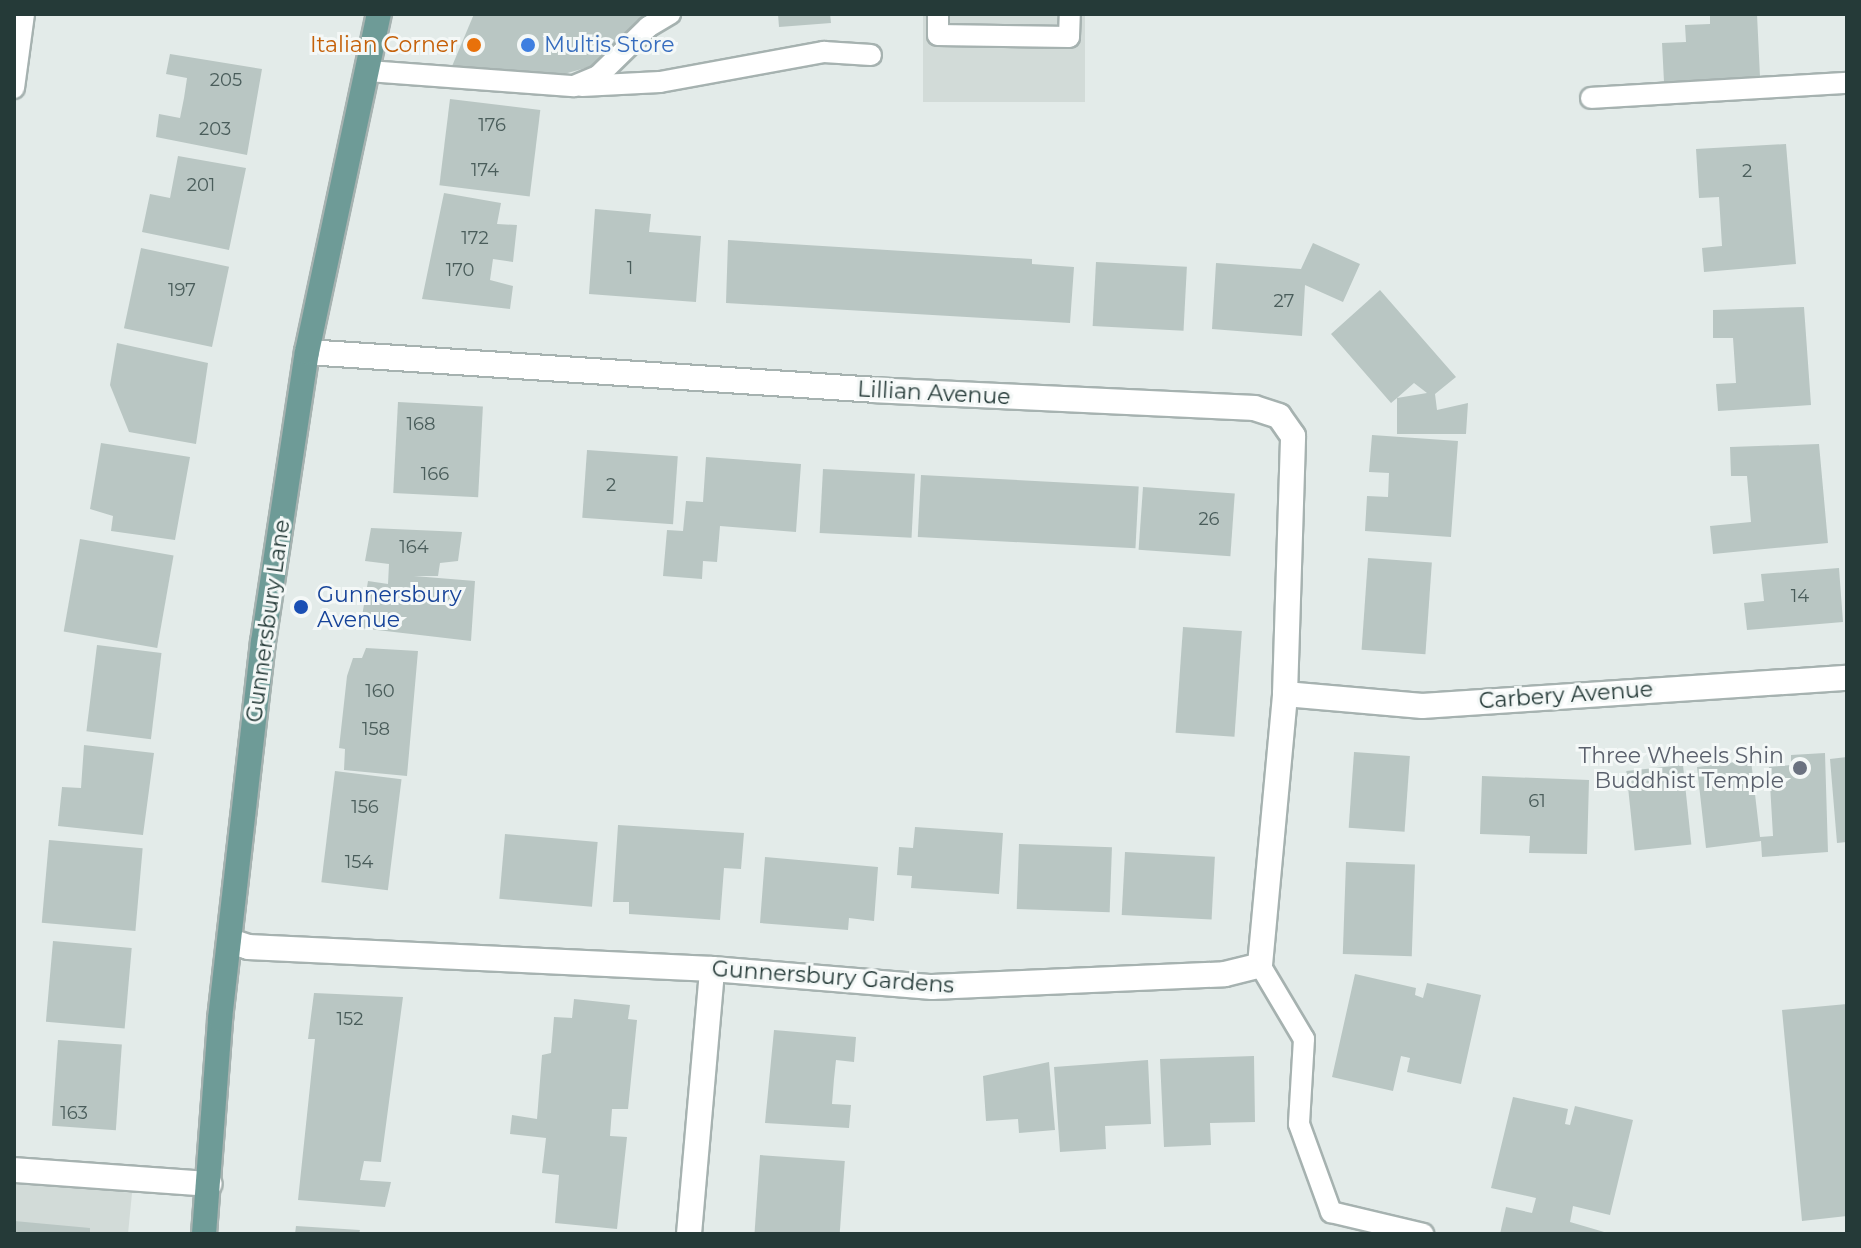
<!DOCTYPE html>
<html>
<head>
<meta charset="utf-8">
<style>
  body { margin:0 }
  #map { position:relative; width:1861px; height:1248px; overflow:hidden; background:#e3ebe9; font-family:Montserrat,sans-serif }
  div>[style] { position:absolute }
  .built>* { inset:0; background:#d2dbd8; transform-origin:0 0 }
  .building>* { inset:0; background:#b9c6c3; transform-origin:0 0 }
  .roads { filter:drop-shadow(2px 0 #a6b2b0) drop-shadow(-2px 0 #a6b2b0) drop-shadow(0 2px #a6b2b0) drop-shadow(0 -2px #a6b2b0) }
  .lane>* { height:20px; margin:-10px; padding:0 10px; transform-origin:10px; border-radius:10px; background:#fff }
  .street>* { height:24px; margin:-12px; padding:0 12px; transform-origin:12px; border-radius:12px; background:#fff }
  .primary>* { height:24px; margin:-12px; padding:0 12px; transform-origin:12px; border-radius:12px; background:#6e9b97 }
  .dots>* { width:22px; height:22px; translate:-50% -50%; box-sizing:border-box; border:4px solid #f4f8f7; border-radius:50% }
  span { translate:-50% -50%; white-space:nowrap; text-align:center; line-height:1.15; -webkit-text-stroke:6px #f4f8f7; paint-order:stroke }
  .number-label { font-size:18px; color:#4a5d5b }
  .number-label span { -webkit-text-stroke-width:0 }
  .food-label { font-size:22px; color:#c56008 }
  .right { translate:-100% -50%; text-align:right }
  .shop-label { font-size:22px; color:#366cbe }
  .left { translate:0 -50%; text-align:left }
  .street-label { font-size:22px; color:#253a38 }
  .transit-label { font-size:22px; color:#164399 }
  .worship-label { font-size:22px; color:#5b616d }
  .frame { position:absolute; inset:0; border:16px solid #253a38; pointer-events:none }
</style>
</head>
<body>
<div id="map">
  <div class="built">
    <div style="left:923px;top:14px;width:162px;height:88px"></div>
    <div style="clip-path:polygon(14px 1180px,132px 1193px,128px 1234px,14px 1234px)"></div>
  </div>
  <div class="building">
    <div style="clip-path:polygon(474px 14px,646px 14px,596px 65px,557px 76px,450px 71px)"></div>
    <div style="clip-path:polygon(778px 14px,830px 14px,831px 23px,779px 27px)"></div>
    <div style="clip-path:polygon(1710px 14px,1757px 14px,1760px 77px,1664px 82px,1662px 43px,1686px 42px,1685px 25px,1710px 24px)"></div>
    <div style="clip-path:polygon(170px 54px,262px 69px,247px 155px,156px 137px,159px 114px,180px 118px,184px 98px,187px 78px,166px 74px)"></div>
    <div style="left:450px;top:99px;width:91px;height:87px;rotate:7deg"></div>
    <div style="clip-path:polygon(1786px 144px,1796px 264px,1704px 272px,1702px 248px,1722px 246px,1719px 197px,1699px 198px,1696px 149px)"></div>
    <div style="clip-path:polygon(178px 156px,246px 168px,229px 250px,142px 232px,150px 194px,170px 198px)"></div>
    <div style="clip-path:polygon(444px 193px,501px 203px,497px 224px,517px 225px,513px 262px,493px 259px,490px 280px,513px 286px,510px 309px,422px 299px)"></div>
    <div style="clip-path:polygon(595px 209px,651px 214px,649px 232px,701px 236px,696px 302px,589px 294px)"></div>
    <div style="clip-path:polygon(728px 240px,1032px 259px,1032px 264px,1074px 267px,1070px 323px,726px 303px)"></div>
    <div style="clip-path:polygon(1313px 243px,1360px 264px,1343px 302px,1305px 285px,1302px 336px,1212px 329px,1216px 263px,1301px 269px)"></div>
    <div style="left:141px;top:248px;width:90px;height:82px;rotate:12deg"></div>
    <div style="left:1096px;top:262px;width:91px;height:64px;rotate:3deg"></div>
    <div style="clip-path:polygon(evenodd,1380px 290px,1456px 377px,1435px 394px,1437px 410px,1468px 403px,1466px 434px,1397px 434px,1397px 398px,1391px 403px,1331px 334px,1380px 290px,1414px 383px,1427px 393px,1397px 398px,1414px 383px)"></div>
    <div style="clip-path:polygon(1804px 307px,1811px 405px,1718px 411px,1716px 384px,1736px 383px,1733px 338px,1713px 338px,1713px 310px)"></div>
    <div style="clip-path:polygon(117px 343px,208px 363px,196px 444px,129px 432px,110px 385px)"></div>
    <div style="left:398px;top:402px;width:85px;height:91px;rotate:3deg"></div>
    <div style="clip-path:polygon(1372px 435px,1458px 441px,1451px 537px,1365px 531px,1367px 496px,1388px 497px,1389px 473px,1369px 472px)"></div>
    <div style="clip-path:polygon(101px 443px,190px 457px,175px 540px,111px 531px,113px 516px,90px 509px)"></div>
    <div style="clip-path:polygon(1819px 444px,1828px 543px,1713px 554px,1710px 526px,1751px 522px,1747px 476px,1731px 476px,1730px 447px)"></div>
    <div style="left:587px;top:450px;width:91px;height:68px;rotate:4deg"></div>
    <div style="clip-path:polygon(706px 457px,801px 464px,796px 532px,720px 526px,717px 562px,703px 561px,702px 579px,663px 576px,667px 530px,683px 531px,686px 501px,703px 502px)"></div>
    <div style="left:823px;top:469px;width:92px;height:64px;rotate:3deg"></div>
    <div style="left:921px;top:475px;width:218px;height:62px;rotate:3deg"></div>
    <div style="left:1143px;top:487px;width:92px;height:63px;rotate:4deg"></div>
    <div style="clip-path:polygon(371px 528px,462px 532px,458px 561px,440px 563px,438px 576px,414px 576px,475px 581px,471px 641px,360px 628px,368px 581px,388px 584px,389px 564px,365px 561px)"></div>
    <div style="left:80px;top:539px;width:95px;height:94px;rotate:10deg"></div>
    <div style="left:1368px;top:558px;width:64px;height:92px;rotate:4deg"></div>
    <div style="clip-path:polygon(1839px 568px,1843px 622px,1747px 630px,1744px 603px,1764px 601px,1761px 574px)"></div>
    <div style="left:1183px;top:627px;width:59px;height:106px;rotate:4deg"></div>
    <div style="left:97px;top:645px;width:65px;height:87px;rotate:7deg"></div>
    <div style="clip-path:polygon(366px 648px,418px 651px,407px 776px,344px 770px,345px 749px,339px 748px,347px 676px,353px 658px,362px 658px)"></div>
    <div style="clip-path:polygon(84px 745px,154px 753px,143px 835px,58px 826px,62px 787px,81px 788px)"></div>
    <div style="left:1354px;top:752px;width:56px;height:76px;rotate:4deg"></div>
    <div style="clip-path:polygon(1825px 753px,1828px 852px,1762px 857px,1761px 841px,1706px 848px,1697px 767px,1751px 760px,1760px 837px,1773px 836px,1769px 767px,1791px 765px,1791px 755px)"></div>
    <div style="clip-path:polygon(1847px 757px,1847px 842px,1837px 843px,1830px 759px)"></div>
    <div style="left:1683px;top:765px;width:80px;height:57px;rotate:84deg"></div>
    <div style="left:335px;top:771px;width:67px;height:112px;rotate:7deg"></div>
    <div style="clip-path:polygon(1482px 776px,1589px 780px,1587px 854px,1529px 853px,1530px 836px,1480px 834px)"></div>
    <div style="clip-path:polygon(618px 825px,744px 833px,741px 869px,724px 868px,720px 920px,629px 914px,629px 902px,613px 902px)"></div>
    <div style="clip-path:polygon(915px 827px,1003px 833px,999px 894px,911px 888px,912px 876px,897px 875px,899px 847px,913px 848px)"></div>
    <div style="left:505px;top:834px;width:93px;height:65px;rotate:5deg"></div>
    <div style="left:49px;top:840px;width:94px;height:83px;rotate:5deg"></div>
    <div style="left:1019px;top:844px;width:93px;height:65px;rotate:2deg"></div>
    <div style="left:1125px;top:852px;width:90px;height:63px;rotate:3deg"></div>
    <div style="clip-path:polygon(765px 857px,878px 867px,874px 921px,849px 918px,848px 930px,760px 923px)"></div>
    <div style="left:1346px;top:862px;width:69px;height:92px;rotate:2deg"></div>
    <div style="left:53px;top:941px;width:79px;height:81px;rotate:5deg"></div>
    <div style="clip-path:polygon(1355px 974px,1416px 988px,1415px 995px,1423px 998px,1427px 983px,1481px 995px,1461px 1084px,1407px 1072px,1410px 1058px,1401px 1056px,1393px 1091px,1332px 1077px)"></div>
    <div style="clip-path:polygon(314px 993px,403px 997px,381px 1162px,364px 1161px,360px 1180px,391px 1182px,385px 1207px,298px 1200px,315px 1039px,308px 1039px)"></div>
    <div style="clip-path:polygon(574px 999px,630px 1005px,628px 1019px,637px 1020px,628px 1109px,612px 1109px,610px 1136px,627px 1137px,617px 1229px,555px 1223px,559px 1175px,542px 1173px,546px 1138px,510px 1134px,512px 1115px,537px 1119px,542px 1055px,551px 1053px,554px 1017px,572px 1018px)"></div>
    <div style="clip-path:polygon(1847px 1004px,1847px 1216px,1802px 1221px,1782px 1010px)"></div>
    <div style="clip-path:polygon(774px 1030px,856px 1037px,854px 1062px,836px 1060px,834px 1079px,832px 1104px,851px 1105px,849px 1128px,765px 1123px)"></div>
    <div style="left:58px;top:1040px;width:64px;height:86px;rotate:4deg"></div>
    <div style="clip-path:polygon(1254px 1056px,1255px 1122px,1210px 1123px,1211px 1145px,1164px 1147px,1160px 1059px)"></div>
    <div style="clip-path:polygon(1148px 1060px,1151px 1124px,1105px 1126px,1106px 1149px,1060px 1152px,1054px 1067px)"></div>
    <div style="clip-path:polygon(1049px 1062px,1055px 1130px,1019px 1133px,1018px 1119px,986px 1121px,983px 1076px)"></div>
    <div style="clip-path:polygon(1513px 1097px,1568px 1109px,1565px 1124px,1570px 1125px,1575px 1106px,1633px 1120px,1610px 1215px,1573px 1206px,1570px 1222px,1611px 1234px,1500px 1234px,1506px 1207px,1532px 1213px,1536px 1198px,1491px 1188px)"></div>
    <div style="left:760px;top:1155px;width:85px;height:79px;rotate:4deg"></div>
    <div style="clip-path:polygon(14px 1221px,90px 1228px,90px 1234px,14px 1234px)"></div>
    <div style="clip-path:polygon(296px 1226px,360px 1230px,359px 1234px,295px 1234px)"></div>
  </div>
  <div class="roads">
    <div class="lane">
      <div style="left:938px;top:14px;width:21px;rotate:90deg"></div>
      <div style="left:938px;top:35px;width:131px;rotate:0.9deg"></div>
      <div style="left:1069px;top:37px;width:23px;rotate:-88deg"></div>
      <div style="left:368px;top:71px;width:207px;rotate:4.2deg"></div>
      <div style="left:574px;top:86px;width:26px;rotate:-23deg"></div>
      <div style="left:598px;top:76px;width:70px;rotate:-44.4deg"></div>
      <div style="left:648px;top:27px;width:26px;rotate:-31deg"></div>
      <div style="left:582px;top:86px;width:78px;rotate:-2.9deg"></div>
      <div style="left:660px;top:82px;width:167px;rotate:-10.4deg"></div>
      <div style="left:824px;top:52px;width:47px;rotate:3.7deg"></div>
      <div style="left:14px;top:88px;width:75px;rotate:-82.3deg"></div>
      <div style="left:1591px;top:98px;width:256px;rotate:-3.4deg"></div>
      <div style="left:1260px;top:965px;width:86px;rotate:59.3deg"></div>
      <div style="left:1304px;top:1039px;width:85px;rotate:93.4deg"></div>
      <div style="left:1299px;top:1124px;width:94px;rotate:70deg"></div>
      <div style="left:1331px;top:1212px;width:95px;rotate:13.4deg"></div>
    </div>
    <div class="street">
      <div style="left:1285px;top:694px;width:138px;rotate:5deg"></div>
      <div style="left:1422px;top:706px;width:426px;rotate:-3.8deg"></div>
      <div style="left:230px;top:941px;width:19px;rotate:18deg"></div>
      <div style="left:248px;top:947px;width:465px;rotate:2.7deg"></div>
      <div style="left:712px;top:969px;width:221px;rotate:4.7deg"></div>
      <div style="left:932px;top:987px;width:293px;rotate:-2.5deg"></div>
      <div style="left:1225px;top:974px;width:36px;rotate:-14deg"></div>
      <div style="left:1260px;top:965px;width:272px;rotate:-84.7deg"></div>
      <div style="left:1285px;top:694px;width:258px;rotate:-88.2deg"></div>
      <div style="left:1293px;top:436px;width:24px;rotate:-125deg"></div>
      <div style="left:1279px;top:416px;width:26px;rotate:-162deg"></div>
      <div style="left:1254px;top:408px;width:377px;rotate:-177.3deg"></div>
      <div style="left:877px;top:390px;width:571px;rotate:-176.19deg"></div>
      <div style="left:14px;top:1170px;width:196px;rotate:4.1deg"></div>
      <div style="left:689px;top:1234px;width:266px;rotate:-85deg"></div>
    </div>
    <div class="primary">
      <div style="left:204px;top:1234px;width:216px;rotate:-85.7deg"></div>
      <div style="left:220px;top:1019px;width:379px;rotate:-83.5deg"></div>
      <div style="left:263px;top:642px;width:293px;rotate:-81.4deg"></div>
      <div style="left:307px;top:352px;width:346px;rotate:-78deg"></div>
    </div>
  </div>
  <div class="dots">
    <div style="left:474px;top:45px;background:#e8710a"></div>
    <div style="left:528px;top:45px;background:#3f7fe0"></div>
    <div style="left:301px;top:607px;background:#1a4fb4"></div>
    <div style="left:1800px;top:768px;background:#6b7280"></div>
  </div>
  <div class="number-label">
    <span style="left:226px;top:80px">205</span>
    <span style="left:492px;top:125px">176</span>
    <span style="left:215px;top:129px">203</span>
    <span style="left:485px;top:170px">174</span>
    <span style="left:1747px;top:171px">2</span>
    <span style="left:201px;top:185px">201</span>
    <span style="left:475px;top:238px">172</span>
    <span style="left:630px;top:268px">1</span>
    <span style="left:460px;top:270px">170</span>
    <span style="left:182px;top:290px">197</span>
    <span style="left:1284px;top:301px">27</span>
    <span style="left:421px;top:424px">168</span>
    <span style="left:435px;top:474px">166</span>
    <span style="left:611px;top:485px">2</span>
    <span style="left:1209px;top:519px">26</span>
    <span style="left:414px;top:547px">164</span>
    <span style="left:1800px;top:596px">14</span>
    <span style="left:380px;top:691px">160</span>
    <span style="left:376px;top:729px">158</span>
    <span style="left:1537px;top:801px">61</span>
    <span style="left:365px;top:807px">156</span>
    <span style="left:359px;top:862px">154</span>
    <span style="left:350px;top:1019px">152</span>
    <span style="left:74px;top:1113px">163</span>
  </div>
  <div class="food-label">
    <span class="right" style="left:458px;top:45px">Italian Corner</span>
  </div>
  <div class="shop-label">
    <span class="left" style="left:544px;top:45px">Multis Store</span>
  </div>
  <div class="street-label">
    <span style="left:934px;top:393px;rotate:3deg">Lillian Avenue</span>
    <span style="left:268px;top:621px;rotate:-82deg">Gunnersbury Lane</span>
    <span style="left:1566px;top:695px;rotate:-4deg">Carbery Avenue</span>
    <span style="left:833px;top:977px;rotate:4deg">Gunnersbury Gardens</span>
  </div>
  <div class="transit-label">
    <span class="left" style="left:317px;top:607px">Gunnersbury<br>Avenue</span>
  </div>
  <div class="worship-label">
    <span class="right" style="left:1784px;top:768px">Three Wheels Shin<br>Buddhist Temple</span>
  </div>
  <div class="frame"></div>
</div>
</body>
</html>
